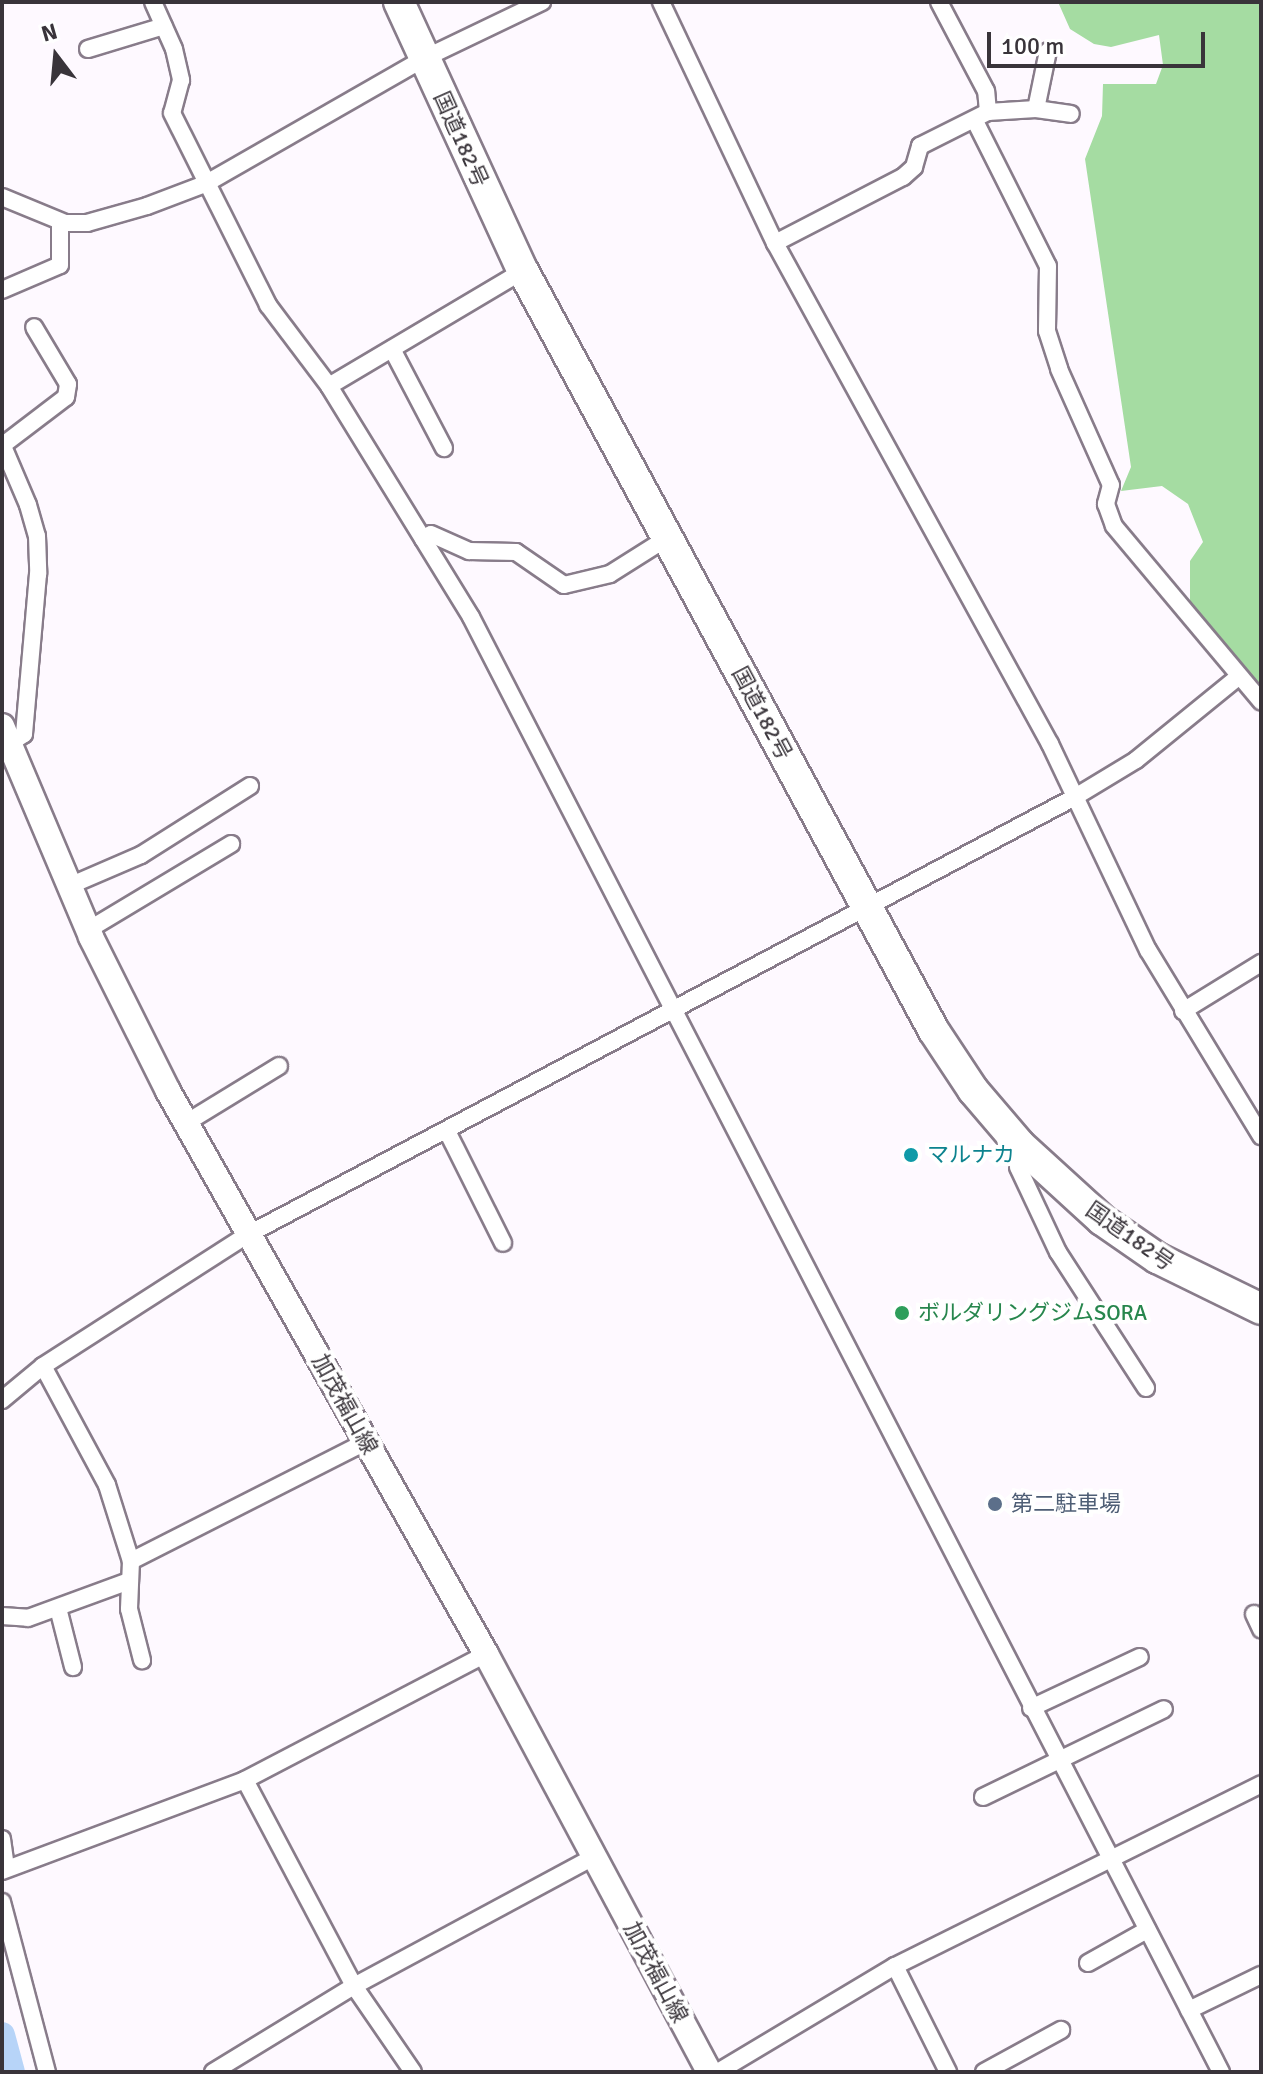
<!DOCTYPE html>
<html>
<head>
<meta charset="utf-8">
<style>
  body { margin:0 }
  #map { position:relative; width:1263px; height:2074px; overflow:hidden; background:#fef9ff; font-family:Signika,"Noto Sans JP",sans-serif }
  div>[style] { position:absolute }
  .forest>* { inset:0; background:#a5dca2 }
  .river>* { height:26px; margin:-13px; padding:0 13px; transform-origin:13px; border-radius:13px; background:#b7d4f8 }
  .roads { filter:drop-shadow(2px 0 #887c8a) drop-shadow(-2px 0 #887c8a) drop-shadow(0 2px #887c8a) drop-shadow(0 -2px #887c8a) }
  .street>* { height:16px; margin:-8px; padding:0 8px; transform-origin:8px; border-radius:8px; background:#fff }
  .secondary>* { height:24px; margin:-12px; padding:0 12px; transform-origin:12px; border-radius:12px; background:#fff }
  .highway>* { height:30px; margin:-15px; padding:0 15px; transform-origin:15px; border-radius:15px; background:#fff }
  .dots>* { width:22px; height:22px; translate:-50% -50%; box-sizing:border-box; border:4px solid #fff; border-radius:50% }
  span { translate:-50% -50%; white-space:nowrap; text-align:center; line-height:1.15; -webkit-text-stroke:8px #fff; paint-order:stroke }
  .street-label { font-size:22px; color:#39343a }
  .culture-label { font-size:22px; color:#0d838f }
  .left { translate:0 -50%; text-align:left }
  .leisure-label { font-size:22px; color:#27864d }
  .service-label { font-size:22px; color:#4e5e75 }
  .frame { position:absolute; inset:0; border:4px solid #39343a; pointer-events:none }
  .north { position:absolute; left:16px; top:16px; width:80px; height:80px; -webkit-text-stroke:6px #fff; paint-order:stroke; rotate:344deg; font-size:22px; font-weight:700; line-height:32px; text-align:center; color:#39343a }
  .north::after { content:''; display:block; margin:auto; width:28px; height:36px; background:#39343a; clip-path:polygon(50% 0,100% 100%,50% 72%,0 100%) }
  .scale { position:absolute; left:987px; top:32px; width:218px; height:36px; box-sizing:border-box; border:4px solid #39343a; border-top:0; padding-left:10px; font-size:24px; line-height:28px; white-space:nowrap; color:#39343a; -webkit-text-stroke:6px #fff; paint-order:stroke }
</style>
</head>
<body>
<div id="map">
  <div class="forest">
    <div style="clip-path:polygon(1058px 2px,1261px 2px,1261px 690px,1190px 605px,1190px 561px,1203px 542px,1188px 504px,1162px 486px,1121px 491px,1131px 467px,1085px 159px,1102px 116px,1103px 84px,1156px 84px,1163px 65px,1159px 35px,1111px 47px,1094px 44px,1070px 29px)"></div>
  </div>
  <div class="river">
    <div style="left:2px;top:2035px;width:38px;rotate:75deg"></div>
  </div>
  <div class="roads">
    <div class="street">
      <div style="left:153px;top:2px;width:51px;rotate:65.9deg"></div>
      <div style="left:174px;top:49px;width:32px;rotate:77deg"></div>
      <div style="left:181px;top:80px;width:34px;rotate:105deg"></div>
      <div style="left:172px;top:113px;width:215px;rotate:63.4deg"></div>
      <div style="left:268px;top:305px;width:101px;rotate:53deg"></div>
      <div style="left:329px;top:386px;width:271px;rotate:58.4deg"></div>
      <div style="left:471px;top:617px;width:1637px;rotate:62.73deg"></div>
      <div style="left:661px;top:2px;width:267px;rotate:64.7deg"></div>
      <div style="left:775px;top:243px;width:572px;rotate:61.24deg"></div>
      <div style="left:1050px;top:744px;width:228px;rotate:64.6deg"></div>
      <div style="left:1148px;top:950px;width:218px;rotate:58.7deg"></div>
      <div style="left:88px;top:49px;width:79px;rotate:-16.8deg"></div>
      <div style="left:1036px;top:109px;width:35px;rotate:8deg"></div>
      <div style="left:988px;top:112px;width:48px;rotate:-3.6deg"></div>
      <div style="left:1036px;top:109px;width:59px;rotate:-78.3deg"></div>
      <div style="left:975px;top:121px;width:162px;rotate:63.3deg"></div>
      <div style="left:1048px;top:266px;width:65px;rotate:90.9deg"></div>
      <div style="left:1047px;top:331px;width:40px;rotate:72deg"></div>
      <div style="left:1059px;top:369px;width:127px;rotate:65.9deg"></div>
      <div style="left:1111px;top:485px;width:20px;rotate:105deg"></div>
      <div style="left:1106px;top:504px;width:23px;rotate:70deg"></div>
      <div style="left:1114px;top:526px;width:229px;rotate:50deg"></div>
      <div style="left:2px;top:197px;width:68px;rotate:22.4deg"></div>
      <div style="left:65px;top:223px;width:22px"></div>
      <div style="left:87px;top:223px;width:62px;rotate:-15.8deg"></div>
      <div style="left:147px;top:206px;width:62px;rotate:-20.8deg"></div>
      <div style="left:205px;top:184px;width:254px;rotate:-29.8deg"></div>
      <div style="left:425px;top:58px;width:130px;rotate:-25.6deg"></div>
      <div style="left:775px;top:243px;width:144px;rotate:-27.3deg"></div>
      <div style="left:903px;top:177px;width:15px;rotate:-42deg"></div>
      <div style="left:914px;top:167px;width:22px;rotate:-74deg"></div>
      <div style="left:920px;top:146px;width:76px;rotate:-26.6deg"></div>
      <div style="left:988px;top:112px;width:21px;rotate:-95deg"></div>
      <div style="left:986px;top:91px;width:101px;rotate:-117.8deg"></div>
      <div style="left:2px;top:290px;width:63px;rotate:-23.3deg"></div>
      <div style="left:60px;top:265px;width:38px;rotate:-90deg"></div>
      <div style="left:60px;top:227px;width:6px;rotate:-39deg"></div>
      <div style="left:392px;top:349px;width:112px;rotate:62.3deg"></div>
      <div style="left:329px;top:386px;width:226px;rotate:-30.7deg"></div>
      <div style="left:2px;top:444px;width:66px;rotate:66.9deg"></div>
      <div style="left:28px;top:505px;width:32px;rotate:74deg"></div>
      <div style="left:37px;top:536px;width:38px;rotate:88deg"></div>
      <div style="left:38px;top:574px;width:161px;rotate:95deg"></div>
      <div style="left:24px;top:734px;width:24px;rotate:145deg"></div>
      <div style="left:3px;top:445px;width:79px;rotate:-37.3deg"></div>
      <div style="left:66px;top:397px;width:13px;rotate:-81deg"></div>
      <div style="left:68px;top:384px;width:66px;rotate:-120.8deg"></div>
      <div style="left:423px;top:539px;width:9px;rotate:-32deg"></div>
      <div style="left:431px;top:534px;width:42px;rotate:24.1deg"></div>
      <div style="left:469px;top:551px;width:47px;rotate:1.2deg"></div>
      <div style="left:516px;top:552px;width:58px;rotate:34.5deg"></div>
      <div style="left:564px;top:585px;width:47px;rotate:-13.4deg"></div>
      <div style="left:610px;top:574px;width:67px;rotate:-32.3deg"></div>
      <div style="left:69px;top:886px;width:78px;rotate:-23.3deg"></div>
      <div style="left:141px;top:855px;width:129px;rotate:-32.3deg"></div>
      <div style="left:88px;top:930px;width:167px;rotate:-31deg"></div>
      <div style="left:1183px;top:1011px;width:92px;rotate:-31.6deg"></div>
      <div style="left:186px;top:1123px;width:109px;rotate:-31.5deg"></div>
      <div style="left:447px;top:1131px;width:125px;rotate:63.4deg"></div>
      <div style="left:1020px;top:1145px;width:22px;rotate:95deg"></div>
      <div style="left:1018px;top:1167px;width:94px;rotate:64.8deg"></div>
      <div style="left:1058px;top:1252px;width:162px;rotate:57.1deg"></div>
      <div style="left:43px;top:1366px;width:135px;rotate:61.7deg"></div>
      <div style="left:107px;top:1485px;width:80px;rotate:72.5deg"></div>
      <div style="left:131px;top:1561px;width:48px;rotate:92.4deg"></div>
      <div style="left:129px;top:1609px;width:53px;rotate:75.7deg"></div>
      <div style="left:2px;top:1400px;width:53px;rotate:-39.7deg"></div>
      <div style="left:43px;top:1366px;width:245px;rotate:-32.7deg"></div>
      <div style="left:249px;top:1234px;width:934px;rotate:-27.88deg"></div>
      <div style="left:1075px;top:797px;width:71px;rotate:-31.2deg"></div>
      <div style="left:1136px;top:760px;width:130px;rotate:-39.1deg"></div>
      <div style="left:131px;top:1561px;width:263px;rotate:-26.9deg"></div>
      <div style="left:58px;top:1608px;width:61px;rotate:75.7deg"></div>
      <div style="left:1254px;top:1614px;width:17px;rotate:65deg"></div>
      <div style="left:2px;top:1616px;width:26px;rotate:4deg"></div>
      <div style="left:28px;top:1618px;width:108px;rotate:-20.1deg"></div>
      <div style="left:1031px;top:1708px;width:120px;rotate:-25.1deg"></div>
      <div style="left:245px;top:1780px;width:233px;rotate:62.1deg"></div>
      <div style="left:354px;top:1986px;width:104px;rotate:55.5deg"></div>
      <div style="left:983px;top:1797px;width:201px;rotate:-25.9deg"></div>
      <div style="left:2px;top:1839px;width:29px;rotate:82deg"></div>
      <div style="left:2px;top:1871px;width:259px;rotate:-20.5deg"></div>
      <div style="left:245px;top:1780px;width:272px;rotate:-27.6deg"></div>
      <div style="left:2px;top:1902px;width:176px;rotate:75.2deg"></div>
      <div style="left:1088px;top:1963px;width:68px;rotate:-29.2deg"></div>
      <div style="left:895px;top:1966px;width:119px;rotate:63.4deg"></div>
      <div style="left:1189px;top:2010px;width:80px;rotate:-25.9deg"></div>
      <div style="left:213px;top:2072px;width:165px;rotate:-31.4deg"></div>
      <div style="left:354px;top:1986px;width:272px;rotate:-28.3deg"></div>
      <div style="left:718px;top:2072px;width:206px;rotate:-30.9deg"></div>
      <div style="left:895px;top:1966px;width:409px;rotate:-26.4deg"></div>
      <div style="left:984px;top:2072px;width:88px;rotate:-28.6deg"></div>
    </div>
    <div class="secondary">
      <div style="left:2px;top:726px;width:229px;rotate:67.1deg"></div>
      <div style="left:91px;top:937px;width:172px;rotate:63.4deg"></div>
      <div style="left:168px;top:1091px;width:647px;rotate:60.54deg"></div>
      <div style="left:486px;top:1654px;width:474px;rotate:61.9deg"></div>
    </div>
    <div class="highway">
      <div style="left:399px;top:2px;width:296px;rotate:65.3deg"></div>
      <div style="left:523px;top:271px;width:864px;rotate:61.6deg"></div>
      <div style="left:934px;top:1031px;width:71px;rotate:56.5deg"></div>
      <div style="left:973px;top:1090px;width:72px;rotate:49.5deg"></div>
      <div style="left:1020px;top:1145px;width:111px;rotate:42.4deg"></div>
      <div style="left:1102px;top:1220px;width:67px;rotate:34.6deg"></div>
      <div style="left:1157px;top:1258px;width:116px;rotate:26.1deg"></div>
    </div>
  </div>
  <div class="dots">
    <div style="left:911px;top:1155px;background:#0f9aa8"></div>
    <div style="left:902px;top:1313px;background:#2e9e5b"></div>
    <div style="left:995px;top:1504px;background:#5c6f8a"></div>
  </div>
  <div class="street-label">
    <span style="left:461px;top:139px;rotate:66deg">国道182号</span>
    <span style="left:762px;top:713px;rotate:62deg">国道182号</span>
    <span style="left:1130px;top:1236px;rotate:35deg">国道182号</span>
    <span style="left:345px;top:1404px;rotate:61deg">加茂福山線</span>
    <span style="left:656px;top:1972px;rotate:62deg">加茂福山線</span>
  </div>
  <div class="culture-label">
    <span class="left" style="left:927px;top:1155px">マルナカ</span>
  </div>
  <div class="leisure-label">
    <span class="left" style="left:918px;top:1313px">ボルダリングジムSORA</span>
  </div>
  <div class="service-label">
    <span class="left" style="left:1011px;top:1504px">第二駐車場</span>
  </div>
  <div class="frame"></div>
  <div class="north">N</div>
  <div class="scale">100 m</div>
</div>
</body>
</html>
